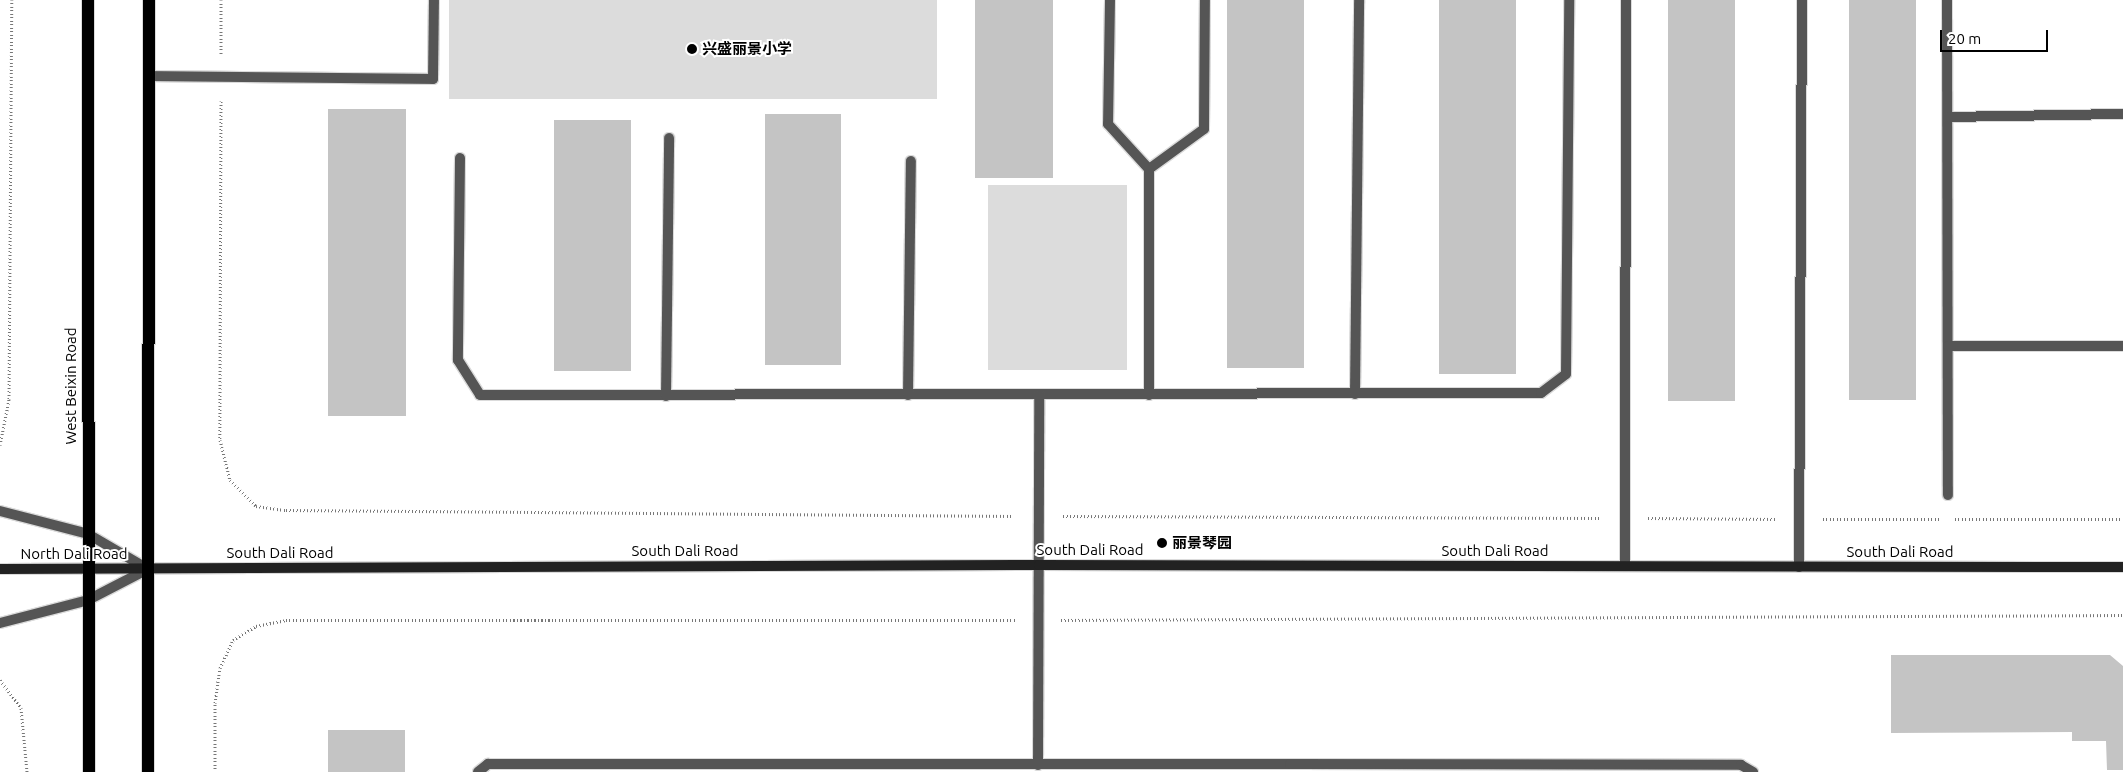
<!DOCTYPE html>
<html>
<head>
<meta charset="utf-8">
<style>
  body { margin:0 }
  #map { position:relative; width:2123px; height:772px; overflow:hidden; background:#fff; font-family:Ubuntu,"Noto Sans SC",sans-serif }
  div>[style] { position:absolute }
  .green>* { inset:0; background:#dcdcdc; transform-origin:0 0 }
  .building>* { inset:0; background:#c4c4c4; transform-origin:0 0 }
  .path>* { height:3px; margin-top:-1.5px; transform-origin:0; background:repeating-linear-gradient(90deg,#777 0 1px,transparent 0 3.5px) }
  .roads { filter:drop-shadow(1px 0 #dbdbdb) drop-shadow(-1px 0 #dbdbdb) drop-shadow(0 1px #dbdbdb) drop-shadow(0 -1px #dbdbdb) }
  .lane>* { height:10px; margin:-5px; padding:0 5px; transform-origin:5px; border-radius:5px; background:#555 }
  .street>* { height:10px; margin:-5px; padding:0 5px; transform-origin:5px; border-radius:5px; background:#555 }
  .secondary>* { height:10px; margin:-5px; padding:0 5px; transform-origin:5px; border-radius:5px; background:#222 }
  .primary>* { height:12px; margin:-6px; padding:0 6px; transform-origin:6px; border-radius:6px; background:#000 }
  .dots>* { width:14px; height:14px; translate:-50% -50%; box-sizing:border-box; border:2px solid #fff; border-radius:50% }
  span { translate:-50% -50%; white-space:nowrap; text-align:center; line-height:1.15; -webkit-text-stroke:4px #fff; paint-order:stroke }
  .poi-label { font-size:15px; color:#000; font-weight:700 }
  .left { translate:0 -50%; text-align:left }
  .street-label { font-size:15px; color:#000 }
  .scale { position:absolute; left:1940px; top:30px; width:108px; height:22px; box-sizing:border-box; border:2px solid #000; border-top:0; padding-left:6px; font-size:15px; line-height:18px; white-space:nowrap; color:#000; -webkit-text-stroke:4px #fff; paint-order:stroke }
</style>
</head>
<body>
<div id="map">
  <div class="green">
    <div style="left:449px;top:0;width:488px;height:99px"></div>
    <div style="left:988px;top:185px;width:139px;height:185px"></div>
  </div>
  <div class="building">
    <div style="left:975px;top:0;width:78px;height:178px"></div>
    <div style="left:1227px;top:0;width:77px;height:368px"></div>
    <div style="left:1439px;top:0;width:77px;height:374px"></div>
    <div style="left:1668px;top:0;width:67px;height:401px"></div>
    <div style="left:1849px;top:0;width:67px;height:400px"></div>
    <div style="left:328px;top:109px;width:78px;height:307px"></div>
    <div style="left:765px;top:114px;width:76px;height:251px"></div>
    <div style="left:554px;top:120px;width:77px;height:251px"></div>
    <div style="clip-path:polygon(1891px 655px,2110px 655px,2123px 666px,2123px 770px,2107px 770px,2106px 741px,2072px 741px,2072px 732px,1891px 733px)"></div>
    <div style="left:328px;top:730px;width:77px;height:42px"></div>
  </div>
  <div class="path">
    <div style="left:221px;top:0;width:54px;rotate:90deg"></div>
    <div style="left:221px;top:101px;width:339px;rotate:90.2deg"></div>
    <div style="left:220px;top:440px;width:41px;rotate:76deg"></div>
    <div style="left:230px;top:480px;width:37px;rotate:45deg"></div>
    <div style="left:256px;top:506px;width:30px;rotate:8deg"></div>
    <div style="left:286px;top:510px;width:728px;rotate:0.47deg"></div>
    <div style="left:0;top:445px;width:47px;rotate:-78.9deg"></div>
    <div style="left:9px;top:399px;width:399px;rotate:-89.6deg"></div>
    <div style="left:1063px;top:516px;width:538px;rotate:0.21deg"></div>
    <div style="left:1648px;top:518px;width:128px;rotate:0.4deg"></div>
    <div style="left:1823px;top:519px;width:118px"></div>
    <div style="left:1955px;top:519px;width:168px"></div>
    <div style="left:1061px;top:620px;width:1062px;rotate:-0.27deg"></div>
    <div style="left:0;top:680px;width:35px;rotate:53deg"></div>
    <div style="left:21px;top:708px;width:64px;rotate:84.6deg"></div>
    <div style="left:215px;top:772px;width:69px;rotate:-90deg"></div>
    <div style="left:215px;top:703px;width:35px;rotate:-82deg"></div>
    <div style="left:220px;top:668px;width:31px;rotate:-65deg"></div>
    <div style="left:233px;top:640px;width:27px;rotate:-31deg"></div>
    <div style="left:256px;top:626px;width:31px;rotate:-11deg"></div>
    <div style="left:286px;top:620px;width:729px"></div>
  </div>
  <div class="roads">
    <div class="lane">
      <div style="left:1110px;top:0;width:124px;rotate:90.9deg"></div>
      <div style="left:1108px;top:124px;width:61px;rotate:47.7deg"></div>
      <div style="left:1149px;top:169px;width:68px;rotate:-36deg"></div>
      <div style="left:1204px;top:129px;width:129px;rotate:-89.6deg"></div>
      <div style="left:1947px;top:0;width:495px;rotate:89.9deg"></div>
      <div style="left:149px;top:76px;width:284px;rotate:0.6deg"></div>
      <div style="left:433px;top:79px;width:79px;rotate:-89.3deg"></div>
      <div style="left:1948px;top:117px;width:175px;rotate:-1deg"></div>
      <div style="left:460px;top:158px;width:202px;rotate:90.6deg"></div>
      <div style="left:458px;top:360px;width:41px;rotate:57.8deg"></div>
      <div style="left:480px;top:395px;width:1061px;rotate:-0.11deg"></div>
      <div style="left:1541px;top:393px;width:31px;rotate:-37deg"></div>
      <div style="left:1566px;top:374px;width:374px;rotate:-89.5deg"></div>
      <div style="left:1948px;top:346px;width:175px"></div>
      <div style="left:1355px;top:394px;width:394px;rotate:-89.4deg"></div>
      <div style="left:908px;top:395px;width:234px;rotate:-89.3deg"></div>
      <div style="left:1149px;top:395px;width:226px;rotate:-90deg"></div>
      <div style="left:666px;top:396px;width:258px;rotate:-89.3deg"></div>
      <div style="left:1799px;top:567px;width:567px;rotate:-89.7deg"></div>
      <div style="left:1038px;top:765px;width:370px;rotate:-89.8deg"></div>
      <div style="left:478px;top:772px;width:13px;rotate:-39deg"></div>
      <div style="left:488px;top:764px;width:802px"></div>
      <div style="left:1290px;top:764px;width:451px;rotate:0.1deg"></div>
      <div style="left:1741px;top:765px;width:14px;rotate:30deg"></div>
    </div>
    <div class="street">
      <div style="left:0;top:511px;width:91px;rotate:14.6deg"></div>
      <div style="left:88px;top:534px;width:69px;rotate:30.3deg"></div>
      <div style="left:1625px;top:566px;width:566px;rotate:-89.9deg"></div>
      <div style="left:0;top:623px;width:91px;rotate:-14.6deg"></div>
      <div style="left:88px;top:600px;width:68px;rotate:-27.3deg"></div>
    </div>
    <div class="secondary">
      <div style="left:0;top:569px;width:1039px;rotate:-0.22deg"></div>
      <div style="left:1039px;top:565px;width:1084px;rotate:0.11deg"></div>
    </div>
    <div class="primary">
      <div style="left:88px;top:0;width:772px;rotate:89.93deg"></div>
      <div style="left:148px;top:772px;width:772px;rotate:-89.93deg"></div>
    </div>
  </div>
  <div class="dots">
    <div style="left:692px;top:49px;background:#000"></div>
    <div style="left:1162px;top:543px;background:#000"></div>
  </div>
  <div class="poi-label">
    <span class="left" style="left:702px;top:49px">兴盛丽景小学</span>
    <span class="left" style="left:1172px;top:543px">丽景琴园</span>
  </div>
  <div class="street-label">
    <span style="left:71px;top:386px;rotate:-90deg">West Beixin Road</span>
    <span style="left:1090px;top:550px">South Dali Road</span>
    <span style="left:685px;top:551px">South Dali Road</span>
    <span style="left:1495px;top:551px">South Dali Road</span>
    <span style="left:1900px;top:552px">South Dali Road</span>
    <span style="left:280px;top:553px">South Dali Road</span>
    <span style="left:74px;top:554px">North Dali Road</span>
  </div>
  <div class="scale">20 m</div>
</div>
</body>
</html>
